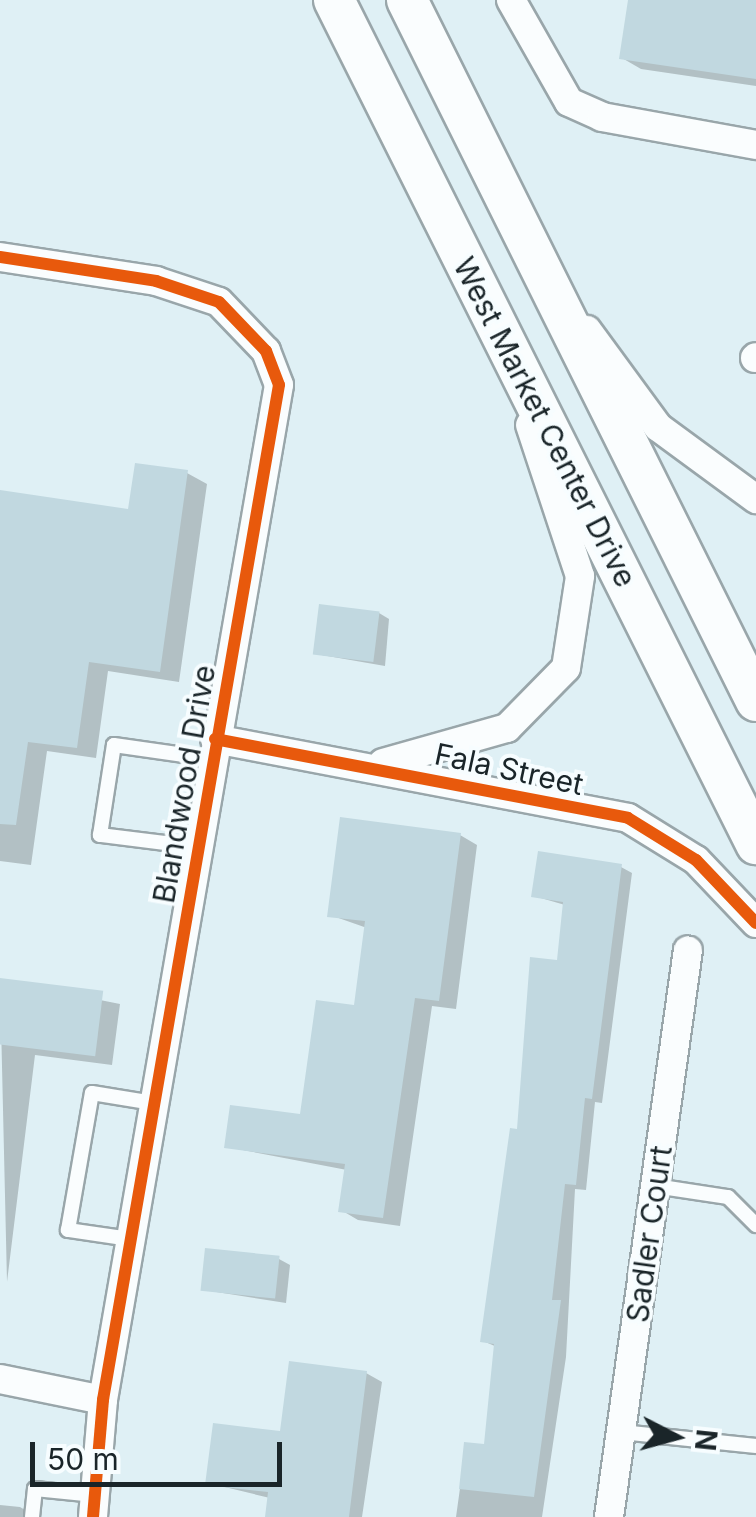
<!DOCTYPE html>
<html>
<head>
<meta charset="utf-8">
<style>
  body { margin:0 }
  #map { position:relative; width:756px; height:1517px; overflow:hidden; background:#dff0f5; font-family:Inter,sans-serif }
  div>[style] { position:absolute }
  .shadow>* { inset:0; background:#0003 }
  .building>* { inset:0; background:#c1d8e0; transform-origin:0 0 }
  .roads { filter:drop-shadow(2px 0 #99a6aa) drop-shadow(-2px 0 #99a6aa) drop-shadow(0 2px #99a6aa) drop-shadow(0 -2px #99a6aa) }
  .lane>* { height:14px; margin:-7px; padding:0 7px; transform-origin:7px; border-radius:7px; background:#fafdfe }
  .street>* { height:28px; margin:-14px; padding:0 14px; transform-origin:14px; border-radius:14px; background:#fafdfe }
  .secondary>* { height:40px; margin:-20px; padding:0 20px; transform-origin:20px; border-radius:20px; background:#fafdfe }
  .cycleway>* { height:12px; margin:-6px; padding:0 6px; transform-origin:6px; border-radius:6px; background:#e8590c }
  span { translate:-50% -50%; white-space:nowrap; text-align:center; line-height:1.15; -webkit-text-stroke:8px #f7fdff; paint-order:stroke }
  .street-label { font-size:30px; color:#1a2529 }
  .north { position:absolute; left:626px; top:1387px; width:100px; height:100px; -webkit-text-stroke:8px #f7fdff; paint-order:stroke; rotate:96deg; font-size:28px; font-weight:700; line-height:40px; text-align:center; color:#1a2529 }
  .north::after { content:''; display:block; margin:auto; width:35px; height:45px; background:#1a2529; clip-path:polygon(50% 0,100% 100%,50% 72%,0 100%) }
  .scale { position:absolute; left:30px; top:1442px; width:252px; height:45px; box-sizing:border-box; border:5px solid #1a2529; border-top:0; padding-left:12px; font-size:30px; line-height:35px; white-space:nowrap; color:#1a2529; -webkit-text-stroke:8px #f7fdff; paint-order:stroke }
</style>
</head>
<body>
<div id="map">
  <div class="shadow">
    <div style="clip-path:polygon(630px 0,756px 0,756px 86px,641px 69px,622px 58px)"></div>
    <div style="clip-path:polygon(187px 473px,207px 484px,179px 682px,108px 671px,96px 758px,47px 751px,31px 865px,0 861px,0 493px,131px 512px)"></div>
    <div style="clip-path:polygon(379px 613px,389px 619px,385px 666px,316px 654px)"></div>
    <div style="clip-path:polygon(460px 835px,477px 845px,456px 1009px,432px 1006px,400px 1226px,358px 1220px,341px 1210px,347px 1170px,227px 1147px,302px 1117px,356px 1008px,367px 928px,330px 915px)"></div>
    <div style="clip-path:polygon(621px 867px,632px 873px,602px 1103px,595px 1102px,586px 1190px,575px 1189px,566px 1357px,542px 1517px,456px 1517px,466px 1445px,486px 1447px,497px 1347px,483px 1341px,559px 963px,565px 905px,534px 896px)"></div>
    <div style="clip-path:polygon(0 980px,120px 1004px,112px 1065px,35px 1055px,7px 1282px)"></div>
    <div style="clip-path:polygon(279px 1259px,290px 1265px,286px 1303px,204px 1290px)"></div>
    <div style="clip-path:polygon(366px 1373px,382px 1382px,362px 1517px,267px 1517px,270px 1498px,208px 1483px)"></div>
    <div style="clip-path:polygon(0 1505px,20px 1507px,37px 1517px,0 1517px)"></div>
  </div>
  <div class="building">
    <div style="clip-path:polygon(628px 0,756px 0,756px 79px,619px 59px)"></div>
    <div style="clip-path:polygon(135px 463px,188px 470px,160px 672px,89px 662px,77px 748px,28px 742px,16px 825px,0 824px,0 490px,128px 509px)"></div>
    <div style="left:319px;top:604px;width:61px;height:51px;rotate:7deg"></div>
    <div style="clip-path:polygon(340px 817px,461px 833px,439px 1001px,415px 998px,383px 1218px,338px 1212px,345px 1164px,224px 1148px,230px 1105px,300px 1114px,316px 1000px,354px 1005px,365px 921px,327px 917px)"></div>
    <div style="clip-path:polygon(538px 851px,622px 864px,592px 1099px,585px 1098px,576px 1185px,565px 1184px,552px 1300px,561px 1300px,534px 1497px,459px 1489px,464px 1442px,484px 1444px,494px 1344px,480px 1342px,510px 1128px,517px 1129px,530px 957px,557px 960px,563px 902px,531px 897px)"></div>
    <div style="left:0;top:978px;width:104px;height:66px;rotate:7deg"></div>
    <div style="left:205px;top:1248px;width:75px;height:43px;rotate:6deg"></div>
    <div style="clip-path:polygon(289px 1361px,367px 1371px,349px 1517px,265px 1517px,268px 1492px,205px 1485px,213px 1423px,280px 1431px)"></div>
  </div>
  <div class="roads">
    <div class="lane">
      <div style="left:197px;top:847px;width:98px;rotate:-172.9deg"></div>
      <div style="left:100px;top:835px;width:91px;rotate:-81.2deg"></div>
      <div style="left:114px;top:745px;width:99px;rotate:8.1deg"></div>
      <div style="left:655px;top:1186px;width:74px;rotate:8.6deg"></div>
      <div style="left:728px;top:1197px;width:40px;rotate:45deg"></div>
      <div style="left:130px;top:1239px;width:63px;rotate:-171.7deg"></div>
      <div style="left:68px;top:1230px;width:139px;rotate:-80.1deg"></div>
      <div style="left:92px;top:1093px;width:62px;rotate:9.3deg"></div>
      <div style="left:621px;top:1432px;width:136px;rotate:5.9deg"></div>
      <div style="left:32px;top:1517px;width:28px;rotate:-84deg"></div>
      <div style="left:35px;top:1489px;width:60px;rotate:5.7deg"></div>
    </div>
    <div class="street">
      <div style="left:511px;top:0;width:117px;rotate:60.4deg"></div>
      <div style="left:569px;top:102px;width:36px;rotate:24deg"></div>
      <div style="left:602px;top:117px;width:157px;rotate:10.3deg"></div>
      <div style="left:0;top:257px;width:158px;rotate:8.7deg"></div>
      <div style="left:156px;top:281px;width:66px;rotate:18.4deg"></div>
      <div style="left:219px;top:302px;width:68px;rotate:46.2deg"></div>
      <div style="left:266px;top:351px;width:36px;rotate:69deg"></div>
      <div style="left:279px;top:385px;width:1030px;rotate:99.84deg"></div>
      <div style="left:103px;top:1400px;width:117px;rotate:94.9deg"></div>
      <div style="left:587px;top:330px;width:120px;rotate:53.8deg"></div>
      <div style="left:658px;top:427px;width:122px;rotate:36.3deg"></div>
      <div style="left:755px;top:358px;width:1px;rotate:-45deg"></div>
      <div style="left:215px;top:739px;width:420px;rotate:10.8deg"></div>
      <div style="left:628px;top:818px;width:80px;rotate:31.7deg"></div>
      <div style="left:696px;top:860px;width:87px;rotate:46.4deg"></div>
      <div style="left:383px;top:763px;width:129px;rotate:-15.8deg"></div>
      <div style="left:507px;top:728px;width:84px;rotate:-45.5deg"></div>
      <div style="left:566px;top:668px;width:93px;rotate:-81.3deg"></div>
      <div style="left:580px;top:576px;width:159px;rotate:-108.3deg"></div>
      <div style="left:0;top:1379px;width:105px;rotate:11.5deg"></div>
      <div style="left:609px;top:1517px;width:572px;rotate:-82.07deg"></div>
    </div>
    <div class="secondary">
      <div style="left:334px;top:0;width:944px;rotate:63.43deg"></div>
      <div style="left:407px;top:0;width:783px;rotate:63.53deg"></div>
    </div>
  </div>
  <div class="cycleway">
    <div style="left:0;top:257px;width:158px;rotate:8.7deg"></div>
    <div style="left:156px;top:281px;width:66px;rotate:18.4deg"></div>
    <div style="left:219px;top:302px;width:68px;rotate:46.2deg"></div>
    <div style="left:266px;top:351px;width:36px;rotate:69deg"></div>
    <div style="left:279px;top:385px;width:1030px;rotate:99.84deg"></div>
    <div style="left:103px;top:1400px;width:117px;rotate:94.9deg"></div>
    <div style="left:215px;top:739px;width:420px;rotate:10.8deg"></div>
    <div style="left:628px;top:818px;width:80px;rotate:31.7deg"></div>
    <div style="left:696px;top:860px;width:87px;rotate:46.4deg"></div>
  </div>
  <div class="street-label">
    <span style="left:545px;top:422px;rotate:63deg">West Market Center Drive</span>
    <span style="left:509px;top:769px;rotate:12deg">Fala Street</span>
    <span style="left:184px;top:784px;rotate:-80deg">Blandwood Drive</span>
    <span style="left:649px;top:1234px;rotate:-82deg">Sadler Court</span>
  </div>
  <div class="north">N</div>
  <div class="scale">50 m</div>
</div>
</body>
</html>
